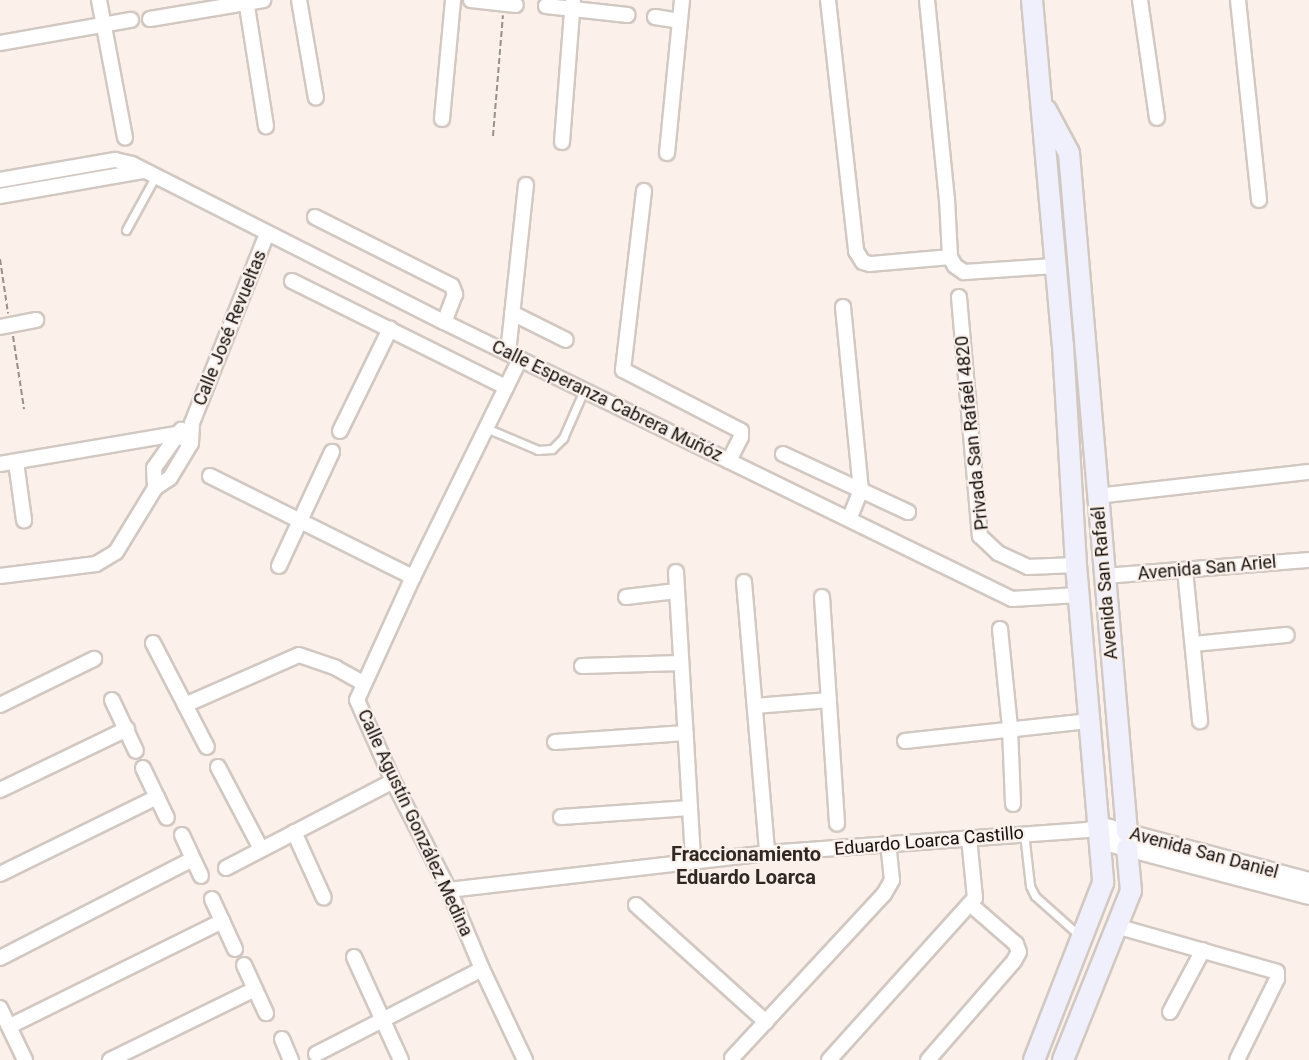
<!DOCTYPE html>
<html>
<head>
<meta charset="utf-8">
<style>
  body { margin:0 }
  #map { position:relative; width:1309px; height:1060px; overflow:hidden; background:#fbf0ea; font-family:Roboto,sans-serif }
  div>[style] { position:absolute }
  .path>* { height:2px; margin-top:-1px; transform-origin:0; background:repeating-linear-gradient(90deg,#97908b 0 6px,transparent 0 9px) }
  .roads { filter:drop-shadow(2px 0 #d2c8c2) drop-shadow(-2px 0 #d2c8c2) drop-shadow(0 2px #d2c8c2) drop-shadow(0 -2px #d2c8c2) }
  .service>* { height:7px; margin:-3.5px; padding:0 3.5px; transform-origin:3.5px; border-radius:3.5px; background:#fff }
  .minor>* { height:14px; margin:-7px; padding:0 7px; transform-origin:7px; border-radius:7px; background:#fff }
  .tertiary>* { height:18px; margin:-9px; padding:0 9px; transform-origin:9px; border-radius:9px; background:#fff }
  .secondary>* { height:20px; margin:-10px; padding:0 10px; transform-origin:10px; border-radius:10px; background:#f0f0fc }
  span { translate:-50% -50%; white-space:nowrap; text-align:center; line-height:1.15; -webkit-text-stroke:4.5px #fbf0ea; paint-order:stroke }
  .street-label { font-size:18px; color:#13100e }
  .neighbourhood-label { font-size:20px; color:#302823; font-weight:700 }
</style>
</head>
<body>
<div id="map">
  <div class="path">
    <div style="left:493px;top:136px;width:121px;rotate:-85.3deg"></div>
    <div style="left:0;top:259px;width:55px;rotate:81.6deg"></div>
    <div style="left:13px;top:336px;width:74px;rotate:81.4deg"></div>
  </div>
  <div class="roads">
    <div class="service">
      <div style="left:126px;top:230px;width:60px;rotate:-61.3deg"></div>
      <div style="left:486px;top:428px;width:56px;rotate:22.9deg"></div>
      <div style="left:538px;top:450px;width:14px;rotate:-4deg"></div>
      <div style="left:552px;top:449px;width:16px;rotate:-45deg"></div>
      <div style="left:563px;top:438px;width:52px;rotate:-66.4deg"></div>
      <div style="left:1024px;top:833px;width:53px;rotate:83.5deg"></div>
      <div style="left:1030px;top:886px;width:11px;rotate:63deg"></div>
      <div style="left:1035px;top:896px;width:62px;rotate:41.7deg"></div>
    </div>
    <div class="minor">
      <div style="left:99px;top:0;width:140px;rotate:79.3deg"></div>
      <div style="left:246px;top:0;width:128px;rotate:81deg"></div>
      <div style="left:299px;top:0;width:99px;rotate:80.2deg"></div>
      <div style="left:471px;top:0;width:45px;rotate:6.3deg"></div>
      <div style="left:828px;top:0;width:253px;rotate:83.6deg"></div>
      <div style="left:856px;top:251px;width:13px;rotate:58deg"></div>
      <div style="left:863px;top:262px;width:7px;rotate:16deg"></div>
      <div style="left:870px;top:264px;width:80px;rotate:-5deg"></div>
      <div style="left:927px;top:0;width:200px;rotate:84.3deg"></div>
      <div style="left:947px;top:199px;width:58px;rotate:87deg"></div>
      <div style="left:950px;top:257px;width:10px;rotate:61deg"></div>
      <div style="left:955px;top:266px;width:11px;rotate:34deg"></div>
      <div style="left:964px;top:272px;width:91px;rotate:-3.8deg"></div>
      <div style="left:1140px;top:0;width:119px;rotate:81.8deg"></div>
      <div style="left:1238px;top:0;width:201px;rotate:84deg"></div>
      <div style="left:546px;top:6px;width:82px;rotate:6.3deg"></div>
      <div style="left:655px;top:17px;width:25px;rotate:9deg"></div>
      <div style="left:150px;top:19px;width:115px;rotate:-9.5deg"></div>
      <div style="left:0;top:43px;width:133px;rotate:-10deg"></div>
      <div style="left:442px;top:119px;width:120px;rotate:-84.7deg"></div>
      <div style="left:562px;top:142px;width:142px;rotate:-85.6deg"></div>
      <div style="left:667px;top:153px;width:154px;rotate:-84.4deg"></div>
      <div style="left:0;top:180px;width:117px;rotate:-9.9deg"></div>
      <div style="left:115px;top:160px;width:17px;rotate:13deg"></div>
      <div style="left:132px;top:164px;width:350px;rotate:26.9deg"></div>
      <div style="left:444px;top:322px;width:632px;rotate:26deg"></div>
      <div style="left:1012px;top:599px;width:66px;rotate:-3.5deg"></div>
      <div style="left:644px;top:191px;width:180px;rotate:96.7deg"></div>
      <div style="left:623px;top:370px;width:133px;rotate:27.3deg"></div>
      <div style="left:741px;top:431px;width:6px;rotate:90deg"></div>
      <div style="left:741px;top:437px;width:27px;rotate:117deg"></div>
      <div style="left:0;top:196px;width:145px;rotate:-9.9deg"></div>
      <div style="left:315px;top:217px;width:153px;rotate:26.7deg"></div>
      <div style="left:452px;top:286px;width:9px;rotate:69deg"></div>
      <div style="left:455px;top:294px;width:30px;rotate:111deg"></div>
      <div style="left:292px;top:281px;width:239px;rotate:26.4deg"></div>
      <div style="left:959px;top:297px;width:240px;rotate:85deg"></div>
      <div style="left:980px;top:536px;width:25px;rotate:43deg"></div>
      <div style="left:998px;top:553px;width:33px;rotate:25deg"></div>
      <div style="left:1028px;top:567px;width:48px;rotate:-2.4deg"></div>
      <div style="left:843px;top:307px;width:184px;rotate:84.4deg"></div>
      <div style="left:861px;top:490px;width:31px;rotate:112deg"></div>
      <div style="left:512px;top:313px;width:60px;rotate:26.6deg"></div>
      <div style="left:0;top:327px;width:37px;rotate:-11deg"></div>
      <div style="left:508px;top:353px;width:169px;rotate:-83.9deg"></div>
      <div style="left:520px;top:359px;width:243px;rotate:116.1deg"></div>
      <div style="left:413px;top:577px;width:135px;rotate:114.5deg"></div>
      <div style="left:357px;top:700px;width:89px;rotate:66deg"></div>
      <div style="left:393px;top:781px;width:123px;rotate:62.8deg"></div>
      <div style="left:449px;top:890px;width:86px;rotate:67.3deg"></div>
      <div style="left:482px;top:969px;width:101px;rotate:64.7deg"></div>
      <div style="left:340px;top:431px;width:114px;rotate:-63.9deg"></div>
      <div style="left:783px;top:454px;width:138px;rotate:24.9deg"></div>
      <div style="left:16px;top:462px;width:59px;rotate:82.1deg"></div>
      <div style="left:0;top:464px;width:179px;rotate:-9.7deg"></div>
      <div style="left:176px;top:434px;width:17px;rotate:31deg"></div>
      <div style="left:210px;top:476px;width:227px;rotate:26.5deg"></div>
      <div style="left:155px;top:488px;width:20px;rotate:-93deg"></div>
      <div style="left:154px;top:468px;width:47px;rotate:-54.6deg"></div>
      <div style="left:1097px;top:496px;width:213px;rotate:-6.5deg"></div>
      <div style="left:279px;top:566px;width:126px;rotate:-65.1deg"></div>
      <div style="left:1185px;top:570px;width:152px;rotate:84.3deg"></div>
      <div style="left:676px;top:572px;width:289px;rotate:86.6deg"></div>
      <div style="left:0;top:576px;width:97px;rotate:-7.1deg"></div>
      <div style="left:96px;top:564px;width:23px;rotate:-31deg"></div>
      <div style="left:116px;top:552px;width:75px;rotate:-58.6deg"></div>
      <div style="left:155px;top:488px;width:18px;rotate:-34deg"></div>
      <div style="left:170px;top:478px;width:41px;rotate:-59deg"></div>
      <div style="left:191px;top:443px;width:20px;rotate:-87deg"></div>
      <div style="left:192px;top:423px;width:203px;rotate:-68.4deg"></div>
      <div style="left:1105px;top:576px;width:205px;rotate:-4.5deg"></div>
      <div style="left:744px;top:582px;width:272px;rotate:85.1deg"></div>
      <div style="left:626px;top:597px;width:51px;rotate:-6.7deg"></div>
      <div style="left:822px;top:597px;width:227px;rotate:86.2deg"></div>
      <div style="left:1000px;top:629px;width:100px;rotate:84.2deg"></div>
      <div style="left:1010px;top:728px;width:76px;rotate:87.7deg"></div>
      <div style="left:153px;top:643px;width:117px;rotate:62.6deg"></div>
      <div style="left:1193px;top:644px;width:94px;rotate:-5.5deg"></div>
      <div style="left:582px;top:666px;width:99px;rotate:-1.7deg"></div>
      <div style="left:112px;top:700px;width:56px;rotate:64.8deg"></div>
      <div style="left:0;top:705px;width:105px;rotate:-26.1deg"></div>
      <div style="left:185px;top:705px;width:124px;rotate:-23.7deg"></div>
      <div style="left:299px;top:655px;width:39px;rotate:19deg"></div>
      <div style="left:336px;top:668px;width:31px;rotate:29deg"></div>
      <div style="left:755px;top:706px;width:74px;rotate:-4.6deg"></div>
      <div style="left:905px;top:741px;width:186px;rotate:-6.2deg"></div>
      <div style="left:555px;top:742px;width:131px;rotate:-3.9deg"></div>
      <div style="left:218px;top:767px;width:93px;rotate:62.3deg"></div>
      <div style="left:143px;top:768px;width:55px;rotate:64.4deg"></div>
      <div style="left:0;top:790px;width:141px;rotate:-25.7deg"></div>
      <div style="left:561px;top:817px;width:129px;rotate:-4deg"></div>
      <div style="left:294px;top:832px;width:72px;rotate:65.6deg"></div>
      <div style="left:182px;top:835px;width:45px;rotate:65.1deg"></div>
      <div style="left:226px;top:868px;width:188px;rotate:-27.5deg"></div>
      <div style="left:0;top:874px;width:175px;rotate:-26.1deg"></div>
      <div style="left:449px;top:890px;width:320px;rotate:-6.6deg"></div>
      <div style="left:767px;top:853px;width:321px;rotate:-4.1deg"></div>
      <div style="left:1087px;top:830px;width:12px;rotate:-20deg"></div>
      <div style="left:212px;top:899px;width:55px;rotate:65.3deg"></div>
      <div style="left:636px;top:905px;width:175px;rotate:42deg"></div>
      <div style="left:1116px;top:926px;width:167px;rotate:15.9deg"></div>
      <div style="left:1277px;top:972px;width:7px;rotate:90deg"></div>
      <div style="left:1277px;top:979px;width:90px;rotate:116.3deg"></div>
      <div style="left:354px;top:957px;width:113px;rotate:65.5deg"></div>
      <div style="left:0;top:958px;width:215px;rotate:-27.2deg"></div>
      <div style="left:244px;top:965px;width:53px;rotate:65.4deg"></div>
      <div style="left:0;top:1008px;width:58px;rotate:64.3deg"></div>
      <div style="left:1170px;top:1012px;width:70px;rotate:-62deg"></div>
      <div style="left:10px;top:1026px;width:237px;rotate:-26.3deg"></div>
      <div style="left:282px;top:1039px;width:23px;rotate:67deg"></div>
      <div style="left:316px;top:1054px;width:186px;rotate:-27.1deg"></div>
      <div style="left:732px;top:1058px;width:224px;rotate:-47.2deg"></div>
      <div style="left:884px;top:894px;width:16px;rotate:-60deg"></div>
      <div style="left:892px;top:880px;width:36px;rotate:-96deg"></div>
      <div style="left:110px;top:1060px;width:161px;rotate:-26.1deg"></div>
      <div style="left:829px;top:1060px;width:218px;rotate:-48deg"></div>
      <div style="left:975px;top:898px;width:60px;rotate:-95.7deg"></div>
      <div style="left:928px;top:1060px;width:131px;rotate:-49deg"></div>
      <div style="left:1014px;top:961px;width:10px;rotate:-61deg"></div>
      <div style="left:1019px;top:952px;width:9px;rotate:-111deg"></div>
      <div style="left:1016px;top:944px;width:61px;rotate:-139deg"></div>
    </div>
    <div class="tertiary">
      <div style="left:1098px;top:826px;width:218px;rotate:14.9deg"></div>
      <div style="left:1101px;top:840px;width:215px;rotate:14.8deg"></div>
    </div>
    <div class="secondary">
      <div style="left:1032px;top:0;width:347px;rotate:84.9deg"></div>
      <div style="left:1063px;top:346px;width:219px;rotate:86.6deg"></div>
      <div style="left:1076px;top:565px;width:319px;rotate:85.1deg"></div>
      <div style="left:1103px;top:883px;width:190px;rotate:111.3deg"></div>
      <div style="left:1046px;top:110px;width:49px;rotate:61.9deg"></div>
      <div style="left:1069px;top:153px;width:681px;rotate:85.12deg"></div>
      <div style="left:1063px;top:1060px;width:182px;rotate:-68.1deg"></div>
      <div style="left:1131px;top:891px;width:43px;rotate:-95.3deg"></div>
    </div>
  </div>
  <div class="street-label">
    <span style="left:230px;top:328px;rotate:-68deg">Calle José Revueltas</span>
    <span style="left:607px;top:401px;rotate:26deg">Calle Esperanza Cabrera Muñóz</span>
    <span style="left:972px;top:433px;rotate:-96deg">Privada San Rafaél 4820</span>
    <span style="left:1207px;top:568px;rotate:-5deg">Avenida San Ariel</span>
    <span style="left:1105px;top:583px;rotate:-95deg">Avenida San Rafaél</span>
    <span style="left:415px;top:823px;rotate:65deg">Calle Agustín González Medina</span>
    <span style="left:929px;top:841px;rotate:-5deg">Eduardo Loarca Castillo</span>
    <span style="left:1204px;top:853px;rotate:15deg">Avenida San Daniel</span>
  </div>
  <div class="neighbourhood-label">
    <span style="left:746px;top:866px">Fraccionamiento<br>Eduardo Loarca</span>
  </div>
</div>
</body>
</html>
